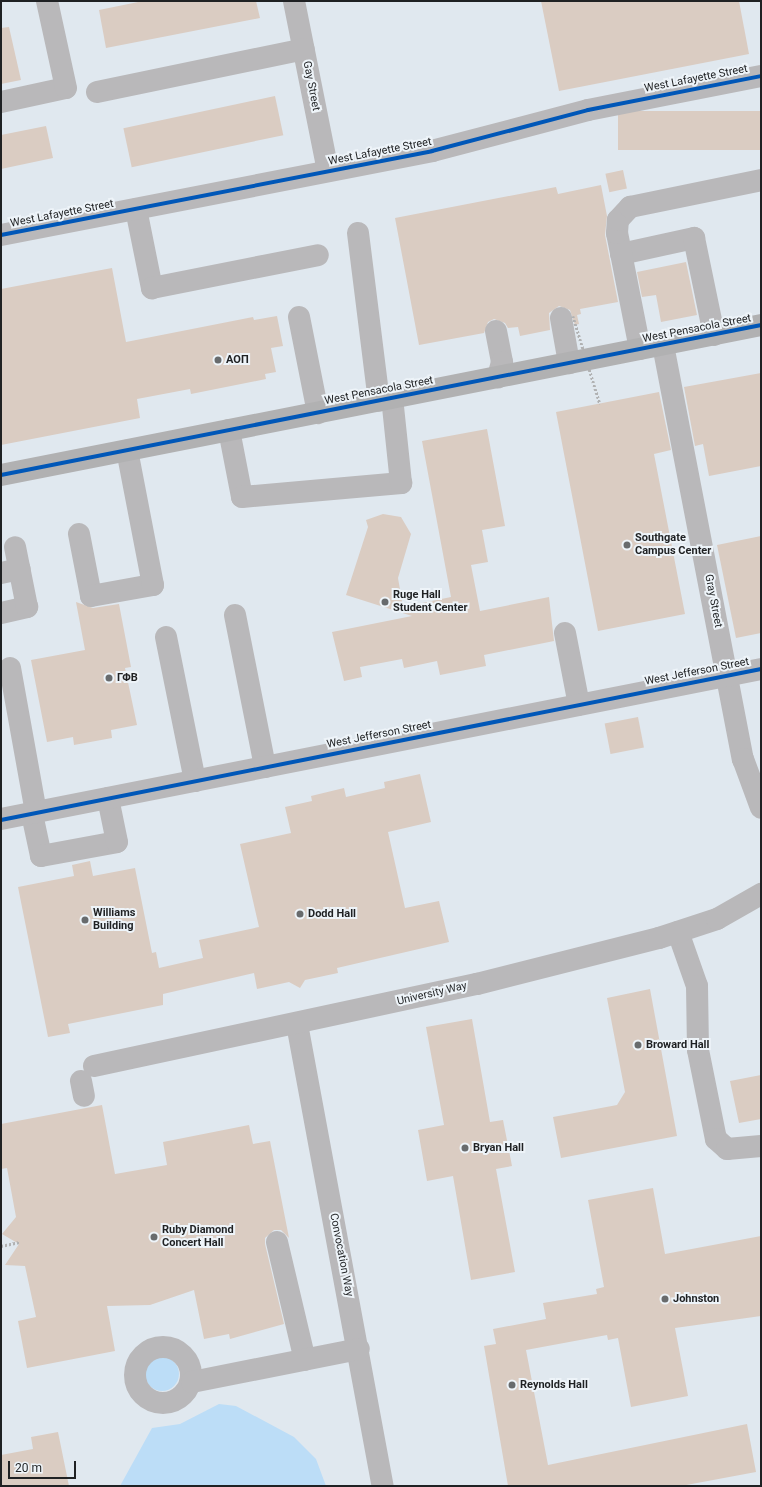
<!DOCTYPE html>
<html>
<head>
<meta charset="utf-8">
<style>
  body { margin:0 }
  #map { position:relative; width:762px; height:1487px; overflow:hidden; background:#f1f4f6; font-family:Roboto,sans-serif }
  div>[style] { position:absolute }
  .built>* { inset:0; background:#e0e8ef; transform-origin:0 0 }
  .green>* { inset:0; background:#bcddf7 }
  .round { border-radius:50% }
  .building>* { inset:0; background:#daccc2; transform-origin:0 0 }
  .path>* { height:2.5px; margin-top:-1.25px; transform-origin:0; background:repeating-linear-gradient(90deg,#b1b2b3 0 2px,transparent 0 4px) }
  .minor>* { height:22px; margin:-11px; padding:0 11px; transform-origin:11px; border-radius:11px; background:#b9b8ba }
  .minor>.ring { margin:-11px; padding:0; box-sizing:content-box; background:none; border:22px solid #b9b8ba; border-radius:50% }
  .major>* { height:22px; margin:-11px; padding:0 11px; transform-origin:11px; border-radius:11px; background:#b1b1b2 }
  .path-bridge>* { height:2.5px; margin-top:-1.25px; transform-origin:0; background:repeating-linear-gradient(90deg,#b1b2b3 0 2px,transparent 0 4px) }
  .cycleway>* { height:4px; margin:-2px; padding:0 2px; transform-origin:2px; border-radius:2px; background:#0057b8 }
  .dots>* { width:11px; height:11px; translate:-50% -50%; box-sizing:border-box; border:2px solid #eef4f9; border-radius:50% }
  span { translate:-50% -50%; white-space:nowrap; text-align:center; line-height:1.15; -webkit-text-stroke:4px #eef4f9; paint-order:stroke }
  .street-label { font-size:11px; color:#1f2123 }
  .poi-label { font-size:11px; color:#1f2123; font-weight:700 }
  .left { translate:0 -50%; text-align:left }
  .frame { position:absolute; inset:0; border:2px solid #1f2123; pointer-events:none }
  .scale { position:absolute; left:8px; top:1461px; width:68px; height:18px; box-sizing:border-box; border:2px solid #1f2123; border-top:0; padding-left:5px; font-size:12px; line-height:14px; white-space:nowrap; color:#1f2123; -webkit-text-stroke:3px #eef4f9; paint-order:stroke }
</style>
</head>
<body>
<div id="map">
  <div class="built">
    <div style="left:1px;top:1px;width:760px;height:1485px"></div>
  </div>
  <div class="green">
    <div class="round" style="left:145px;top:1357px;width:34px;height:34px"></div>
    <div style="clip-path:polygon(219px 1404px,236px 1406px,294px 1437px,316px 1459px,326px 1486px,120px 1486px,152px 1428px,180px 1424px)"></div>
  </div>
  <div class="building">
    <div style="clip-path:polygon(143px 1px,256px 1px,260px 18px,106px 48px,99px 10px)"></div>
    <div style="clip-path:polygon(541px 1px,739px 1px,749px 54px,559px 91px)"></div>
    <div style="clip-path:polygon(9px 27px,21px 80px,1px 84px,1px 28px)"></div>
    <div style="left:275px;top:96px;width:40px;height:155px;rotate:78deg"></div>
    <div style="left:761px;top:111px;width:39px;height:143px;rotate:90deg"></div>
    <div style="clip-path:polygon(46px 126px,53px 158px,1px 169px,1px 135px)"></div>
    <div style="left:623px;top:170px;width:19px;height:18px;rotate:78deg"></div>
    <div style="clip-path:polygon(601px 185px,607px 216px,605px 235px,618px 302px,580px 309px,581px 314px,577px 315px,579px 324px,575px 325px,570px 310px,559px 306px,549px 313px,550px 330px,520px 336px,518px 327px,508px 328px,505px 323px,494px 319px,488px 322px,484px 333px,419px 345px,395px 218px,556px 187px,558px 194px)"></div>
    <div style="clip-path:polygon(686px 262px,697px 315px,661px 322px,656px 295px,642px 297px,637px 272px)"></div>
    <div style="clip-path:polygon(112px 268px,126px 342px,253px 317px,254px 320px,277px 316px,283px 346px,271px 348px,276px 372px,265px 374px,266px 379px,191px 394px,190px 389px,137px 399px,140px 418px,1px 445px,1px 289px)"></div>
    <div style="clip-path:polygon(761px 373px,761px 466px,709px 476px,703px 444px,695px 446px,684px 387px)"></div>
    <div style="clip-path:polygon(659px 392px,671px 450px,654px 454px,685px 614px,598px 631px,556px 412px)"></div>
    <div style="clip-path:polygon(487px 429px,505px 526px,482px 530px,488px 562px,471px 565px,480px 611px,549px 597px,554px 641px,484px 655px,486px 666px,440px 675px,437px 661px,404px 668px,402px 659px,360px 667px,362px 677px,344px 681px,332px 632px,412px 616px,346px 595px,368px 527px,366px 520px,383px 514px,401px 517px,411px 534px,398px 578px,403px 607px,451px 597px,422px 441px)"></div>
    <div style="clip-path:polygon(761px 536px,761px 633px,736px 638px,717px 545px)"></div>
    <div style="clip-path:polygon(76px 602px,93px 608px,119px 604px,131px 667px,125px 668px,137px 725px,111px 730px,112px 738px,74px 745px,73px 737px,47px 742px,31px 660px,85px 650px)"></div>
    <div style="left:638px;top:717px;width:31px;height:34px;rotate:79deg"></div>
    <div style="clip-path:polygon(420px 774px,431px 822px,388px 832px,405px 908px,439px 901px,449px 942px,337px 968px,338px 973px,305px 980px,300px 988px,289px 982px,257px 989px,254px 973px,163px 994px,163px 1005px,68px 1024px,70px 1033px,48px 1037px,18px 887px,74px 876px,72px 865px,90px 861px,93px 876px,135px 868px,152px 953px,156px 952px,159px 968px,203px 958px,199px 940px,259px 927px,240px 844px,291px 833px,285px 807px,312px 801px,311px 796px,344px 788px,346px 797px,385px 788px,384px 782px)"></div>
    <div style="clip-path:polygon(650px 989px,677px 1136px,561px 1158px,553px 1117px,617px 1105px,625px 1092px,607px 998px)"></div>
    <div style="clip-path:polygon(472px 1019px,490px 1122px,503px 1120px,512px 1166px,496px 1169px,515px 1272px,471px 1280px,453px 1176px,427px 1181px,418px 1130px,444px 1125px,426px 1027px)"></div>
    <div style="clip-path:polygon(761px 1075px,761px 1119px,739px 1123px,730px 1081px)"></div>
    <div style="clip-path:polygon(102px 1105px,115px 1174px,167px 1165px,163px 1142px,249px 1125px,253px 1144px,270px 1141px,289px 1238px,281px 1230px,274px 1230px,265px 1238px,265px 1244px,284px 1324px,230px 1339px,229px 1334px,204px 1339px,194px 1290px,150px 1305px,107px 1306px,115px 1351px,27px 1368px,18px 1321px,36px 1317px,25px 1266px,5px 1265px,19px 1244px,2px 1234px,16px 1217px,7px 1168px,1px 1169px,1px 1124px)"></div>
    <div style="clip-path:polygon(653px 1188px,665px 1254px,761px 1236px,761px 1316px,675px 1328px,688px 1396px,631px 1407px,618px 1338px,608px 1340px,607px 1335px,526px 1350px,548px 1465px,747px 1424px,756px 1472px,681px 1486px,508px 1486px,484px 1346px,496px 1344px,493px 1329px,546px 1319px,543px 1303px,597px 1294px,596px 1289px,604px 1287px,588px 1200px)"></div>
    <div style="clip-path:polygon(58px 1432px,69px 1486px,1px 1486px,1px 1455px,33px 1449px,31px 1437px)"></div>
  </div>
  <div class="path">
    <div style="left:1px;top:1246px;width:19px;rotate:-12deg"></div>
  </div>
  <div class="minor">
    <div style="left:294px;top:1px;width:173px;rotate:78.7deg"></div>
    <div style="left:97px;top:92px;width:211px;rotate:-11.7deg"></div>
    <div style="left:1px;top:102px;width:66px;rotate:-12.2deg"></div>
    <div style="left:66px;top:88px;width:89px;rotate:-102.3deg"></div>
    <div style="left:136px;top:209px;width:81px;rotate:78.6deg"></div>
    <div style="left:152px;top:288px;width:169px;rotate:-11.2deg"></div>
    <div style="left:358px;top:233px;width:169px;rotate:82.9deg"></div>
    <div style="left:1px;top:235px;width:439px;rotate:-11deg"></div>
    <div style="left:432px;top:151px;width:161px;rotate:-14.7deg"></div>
    <div style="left:588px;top:110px;width:176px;rotate:-11.1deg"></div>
    <div style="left:621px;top:254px;width:75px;rotate:-12.4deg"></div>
    <div style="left:694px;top:238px;width:99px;rotate:78.3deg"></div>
    <div style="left:299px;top:317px;width:98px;rotate:78.8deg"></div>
    <div style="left:561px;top:318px;width:46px;rotate:79.9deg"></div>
    <div style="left:496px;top:331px;width:32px;rotate:79deg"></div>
    <div style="left:502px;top:362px;width:16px;rotate:105deg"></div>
    <div style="left:663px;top:345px;width:422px;rotate:79.1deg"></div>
    <div style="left:743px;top:759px;width:52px;rotate:69.8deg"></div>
    <div style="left:640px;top:349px;width:118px;rotate:-101.2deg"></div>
    <div style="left:617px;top:233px;width:13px;rotate:-86deg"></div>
    <div style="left:618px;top:220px;width:18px;rotate:-47deg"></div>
    <div style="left:630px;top:207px;width:134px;rotate:-11.6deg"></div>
    <div style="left:229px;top:430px;width:68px;rotate:79deg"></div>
    <div style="left:242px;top:497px;width:160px;rotate:-5deg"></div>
    <div style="left:401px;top:483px;width:85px;rotate:-96deg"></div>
    <div style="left:79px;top:534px;width:63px;rotate:79deg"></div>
    <div style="left:91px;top:596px;width:63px;rotate:-10.1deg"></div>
    <div style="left:153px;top:585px;width:137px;rotate:-100.9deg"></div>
    <div style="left:1px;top:573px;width:19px;rotate:-12deg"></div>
    <div style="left:1px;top:613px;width:27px;rotate:-13deg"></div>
    <div style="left:27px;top:607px;width:61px;rotate:-101.3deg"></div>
    <div style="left:235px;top:615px;width:155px;rotate:78.8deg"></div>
    <div style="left:565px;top:633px;width:73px;rotate:79deg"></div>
    <div style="left:166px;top:637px;width:147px;rotate:78.6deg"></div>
    <div style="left:10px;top:668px;width:147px;rotate:79.8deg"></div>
    <div style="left:32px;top:814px;width:43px;rotate:77.9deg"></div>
    <div style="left:41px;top:856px;width:77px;rotate:-10.4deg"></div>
    <div style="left:117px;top:842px;width:45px;rotate:-101.6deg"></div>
    <div style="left:1px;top:819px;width:775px;rotate:-11.16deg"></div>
    <div style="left:678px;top:932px;width:57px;rotate:70.6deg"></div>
    <div style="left:697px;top:986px;width:64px;rotate:89.1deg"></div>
    <div style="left:698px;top:1050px;width:91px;rotate:78.6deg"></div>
    <div style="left:716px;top:1139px;width:15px;rotate:42deg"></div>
    <div style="left:727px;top:1149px;width:34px;rotate:-5deg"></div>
    <div style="left:297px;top:1024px;width:470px;rotate:79.5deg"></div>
    <div style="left:94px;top:1066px;width:392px;rotate:-12.1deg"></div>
    <div style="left:477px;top:984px;width:188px;rotate:-14.2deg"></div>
    <div style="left:659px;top:938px;width:61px;rotate:-18.1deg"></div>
    <div style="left:717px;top:919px;width:51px;rotate:-29.6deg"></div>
    <div style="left:81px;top:1081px;width:15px;rotate:79deg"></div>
    <div style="left:277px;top:1242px;width:121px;rotate:76.7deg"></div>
    <div class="ring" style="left:135px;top:1347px;width:34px;height:34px"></div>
    <div style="left:192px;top:1382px;width:170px;rotate:-11.2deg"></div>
  </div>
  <div class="major">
    <div style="left:1px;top:475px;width:775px;rotate:-11.16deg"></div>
  </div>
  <div class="path-bridge">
    <div style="left:573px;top:316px;width:92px;rotate:72.9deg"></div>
  </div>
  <div class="cycleway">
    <div style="left:1px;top:235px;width:439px;rotate:-11deg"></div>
    <div style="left:432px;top:151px;width:161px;rotate:-14.7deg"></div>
    <div style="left:588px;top:110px;width:176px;rotate:-11.1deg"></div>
    <div style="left:1px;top:475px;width:775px;rotate:-11.16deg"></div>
    <div style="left:1px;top:820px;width:775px;rotate:-11.24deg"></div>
  </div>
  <div class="dots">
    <div style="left:218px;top:360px;background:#686b6d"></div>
    <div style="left:627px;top:545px;background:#686b6d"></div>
    <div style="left:385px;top:602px;background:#686b6d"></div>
    <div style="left:109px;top:678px;background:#686b6d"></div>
    <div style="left:300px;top:914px;background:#686b6d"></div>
    <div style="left:85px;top:920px;background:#686b6d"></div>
    <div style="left:638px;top:1045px;background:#686b6d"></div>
    <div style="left:465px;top:1148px;background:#686b6d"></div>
    <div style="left:154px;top:1237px;background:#686b6d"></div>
    <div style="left:665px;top:1299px;background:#686b6d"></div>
    <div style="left:512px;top:1385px;background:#686b6d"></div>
  </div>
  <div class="street-label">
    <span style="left:696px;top:79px;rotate:-11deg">West Lafayette Street</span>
    <span style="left:311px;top:86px;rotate:79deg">Gay Street</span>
    <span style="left:380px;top:152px;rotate:-11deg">West Lafayette Street</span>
    <span style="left:62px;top:214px;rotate:-11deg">West Lafayette Street</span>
    <span style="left:697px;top:329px;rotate:-11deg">West Pensacola Street</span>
    <span style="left:379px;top:391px;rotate:-11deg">West Pensacola Street</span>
    <span style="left:713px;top:601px;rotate:79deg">Gray Street</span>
    <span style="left:697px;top:672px;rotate:-11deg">West Jefferson Street</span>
    <span style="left:379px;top:735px;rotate:-11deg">West Jefferson Street</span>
    <span style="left:432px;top:994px;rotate:-13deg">University Way</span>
    <span style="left:341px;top:1255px;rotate:79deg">Convocation Way</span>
  </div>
  <div class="poi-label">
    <span class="left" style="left:226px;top:360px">ΑΟΠ</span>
    <span class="left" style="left:635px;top:545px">Southgate<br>Campus Center</span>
    <span class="left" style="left:393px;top:602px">Ruge Hall<br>Student Center</span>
    <span class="left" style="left:117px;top:678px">ΓΦΒ</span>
    <span class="left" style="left:93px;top:920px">Williams<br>Building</span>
    <span class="left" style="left:308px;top:914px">Dodd Hall</span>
    <span class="left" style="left:646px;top:1045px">Broward Hall</span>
    <span class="left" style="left:473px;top:1148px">Bryan Hall</span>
    <span class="left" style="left:162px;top:1237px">Ruby Diamond<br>Concert Hall</span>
    <span class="left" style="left:673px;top:1299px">Johnston</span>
    <span class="left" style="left:520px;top:1385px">Reynolds Hall</span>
  </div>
  <div class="frame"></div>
  <div class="scale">20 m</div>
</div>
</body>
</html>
